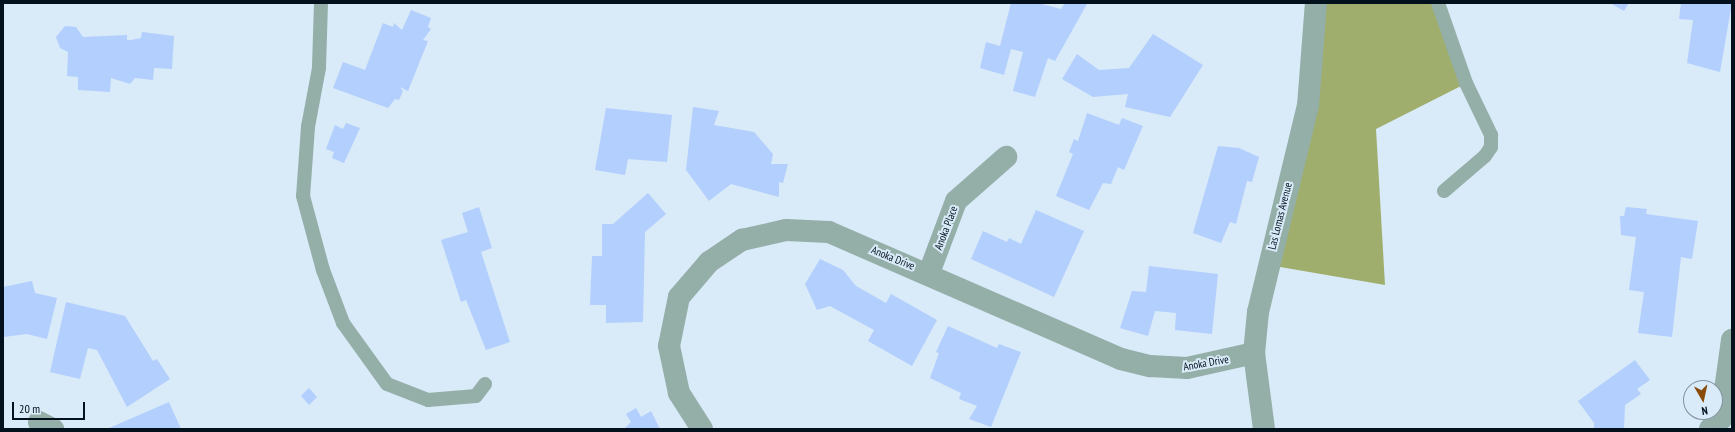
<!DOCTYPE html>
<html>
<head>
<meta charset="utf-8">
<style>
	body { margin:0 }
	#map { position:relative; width:1735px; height:432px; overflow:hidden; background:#d9eaf8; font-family:"PT Sans Narrow",sans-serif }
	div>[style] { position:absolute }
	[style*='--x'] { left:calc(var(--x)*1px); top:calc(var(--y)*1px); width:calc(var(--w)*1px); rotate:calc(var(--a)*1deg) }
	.forest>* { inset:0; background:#9fae6d }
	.building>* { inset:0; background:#b2cffd }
	.service>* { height:14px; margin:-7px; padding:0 7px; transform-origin:7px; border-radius:7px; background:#94aea8 }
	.minor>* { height:22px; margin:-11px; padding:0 11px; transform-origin:11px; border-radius:11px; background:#94aea8 }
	span { translate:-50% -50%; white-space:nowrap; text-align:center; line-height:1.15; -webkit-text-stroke:4px #d9eaf8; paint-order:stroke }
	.street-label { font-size:11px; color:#02111c }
	.frame { position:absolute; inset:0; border:4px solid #02111c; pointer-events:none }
	.north { position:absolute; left:1683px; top:380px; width:40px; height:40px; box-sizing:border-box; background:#d9eaf8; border:1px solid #8393a0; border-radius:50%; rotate:171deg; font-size:11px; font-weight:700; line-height:16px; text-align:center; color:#02111c }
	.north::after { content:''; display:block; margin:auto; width:14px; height:18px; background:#884b0a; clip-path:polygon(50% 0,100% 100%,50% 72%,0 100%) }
	.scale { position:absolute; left:12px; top:402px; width:73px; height:18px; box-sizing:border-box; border:2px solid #02111c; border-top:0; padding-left:5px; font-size:12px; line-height:14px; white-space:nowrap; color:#02111c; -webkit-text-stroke:3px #d9eaf8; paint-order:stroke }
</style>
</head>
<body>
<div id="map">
	<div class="forest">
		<div style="clip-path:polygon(1316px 3px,1445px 3px,1461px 86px,1376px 129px,1385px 285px,1268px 265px)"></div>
	</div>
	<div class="building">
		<div style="clip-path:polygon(1011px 3px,1038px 3px,1061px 9px,1065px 3px,1087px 4px,1055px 61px,1048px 58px,1035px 97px,1013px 91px,1023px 52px,1011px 49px,1004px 75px,980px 68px,986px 42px,1000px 46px)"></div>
		<div style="clip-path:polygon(1610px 3px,1629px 3px,1624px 11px)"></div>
		<div style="clip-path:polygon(1681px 3px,1732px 3px,1720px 72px,1687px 63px,1693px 20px,1679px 19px)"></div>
		<div style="clip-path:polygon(411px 10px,431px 18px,428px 27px,431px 29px,423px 40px,428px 41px,408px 91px,400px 87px,403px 91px,399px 100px,395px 99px,388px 108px,333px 88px,343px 62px,365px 70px,383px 23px,393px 27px,394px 23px,402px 30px)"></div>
		<div style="clip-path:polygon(65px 26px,76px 27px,83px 37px,127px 35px,127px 40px,131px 40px,141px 38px,142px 32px,174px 36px,172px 69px,154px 68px,153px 80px,135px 78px,130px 84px,111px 78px,110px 92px,78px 90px,78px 77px,67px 76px,68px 52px,60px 48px,56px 37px)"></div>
		<div style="clip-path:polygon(1153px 34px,1203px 65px,1170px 117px,1125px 107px,1128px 94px,1093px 97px,1062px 79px,1077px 54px,1099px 70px,1129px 68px)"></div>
		<div style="clip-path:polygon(693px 107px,719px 111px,714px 125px,754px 132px,773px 154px,771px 164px,788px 164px,783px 183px,779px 182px,779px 197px,731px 184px,709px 201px,686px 170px)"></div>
		<div style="clip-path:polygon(606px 108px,672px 115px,667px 162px,628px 159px,625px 175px,595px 170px)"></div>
		<div style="clip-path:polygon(1087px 113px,1119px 125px,1122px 118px,1143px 126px,1124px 170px,1118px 167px,1111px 184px,1103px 183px,1089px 210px,1056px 196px,1073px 154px,1069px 152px,1074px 139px,1078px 141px)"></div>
		<div style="clip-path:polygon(346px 123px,360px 128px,344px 163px,332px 158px,334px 152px,326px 149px,335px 125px,343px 129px)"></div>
		<div style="clip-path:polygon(1218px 146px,1239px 148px,1259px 157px,1252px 182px,1247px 181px,1236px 224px,1230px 222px,1221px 243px,1193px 233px)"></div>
		<div style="clip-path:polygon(648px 193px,666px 214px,645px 232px,643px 322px,606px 323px,606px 305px,590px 305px,592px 256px,602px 256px,602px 224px,613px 224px)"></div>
		<div style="clip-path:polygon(479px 207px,492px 248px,481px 252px,510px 342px,486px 350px,466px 300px,461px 302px,441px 240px,468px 232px,462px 213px)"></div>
		<div style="clip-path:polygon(1626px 207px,1647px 209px,1646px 214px,1698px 221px,1692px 259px,1681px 257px,1672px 337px,1638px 333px,1644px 292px,1629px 290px,1636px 237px,1621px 235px,1620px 216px,1624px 216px)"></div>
		<div style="clip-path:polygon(1036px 210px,1084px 231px,1054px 297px,971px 259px,983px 231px,1007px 242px,1009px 238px,1021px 244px)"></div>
		<div style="clip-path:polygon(820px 259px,843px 270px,856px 286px,886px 303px,891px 294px,937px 320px,912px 366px,868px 341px,874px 330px,830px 306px,817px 310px,805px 284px)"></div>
		<div style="clip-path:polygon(1149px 266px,1218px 274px,1212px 334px,1175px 330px,1176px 313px,1155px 311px,1148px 336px,1120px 328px,1132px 291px,1146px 292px)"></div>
		<div style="clip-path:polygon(32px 281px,35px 293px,57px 298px,47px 339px,27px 334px,3px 337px,3px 287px)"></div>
		<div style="clip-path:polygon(66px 302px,125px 316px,153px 361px,157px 359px,170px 379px,127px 407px,97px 350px,88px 348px,80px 379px,50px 372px)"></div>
		<div style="clip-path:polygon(948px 326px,997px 348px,999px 344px,1021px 352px,991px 427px,969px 419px,977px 406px,959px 399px,961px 393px,930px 378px,939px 353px,936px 352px)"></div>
		<div style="clip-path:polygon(1635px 360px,1650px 380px,1637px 389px,1641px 394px,1625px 405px,1624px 429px,1594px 429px,1594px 423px,1578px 401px)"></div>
		<div style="clip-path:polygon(309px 388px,317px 397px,309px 405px,301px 396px)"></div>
		<div style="clip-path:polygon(169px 402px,181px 429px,107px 429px)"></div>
		<div style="clip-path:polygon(636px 408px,641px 417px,651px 411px,660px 429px,624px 429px,631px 422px,626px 414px)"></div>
	</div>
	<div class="service">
		<div style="--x:321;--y:3;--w:65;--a:91.8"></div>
		<div style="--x:319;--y:68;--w:60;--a:100.6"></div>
		<div style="--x:308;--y:127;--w:69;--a:94.1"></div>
		<div style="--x:303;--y:196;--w:77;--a:74.9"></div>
		<div style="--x:323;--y:270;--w:57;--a:69.3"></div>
		<div style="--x:343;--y:323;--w:75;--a:54.2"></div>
		<div style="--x:387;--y:384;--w:44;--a:21.3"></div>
		<div style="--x:428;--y:400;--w:48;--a:-4.8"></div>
		<div style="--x:476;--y:396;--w:15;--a:-53"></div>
		<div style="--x:1438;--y:3;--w:85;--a:70.7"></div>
		<div style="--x:1466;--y:83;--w:58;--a:64.3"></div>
		<div style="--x:1491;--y:135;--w:12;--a:90"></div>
		<div style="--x:1491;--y:147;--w:11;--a:124"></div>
		<div style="--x:1485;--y:156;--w:54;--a:139.5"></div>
	</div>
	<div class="minor">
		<div style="--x:929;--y:273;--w:77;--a:-69.4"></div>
		<div style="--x:956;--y:201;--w:67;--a:-41.3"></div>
		<div style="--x:39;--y:422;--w:16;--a:27"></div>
		<div style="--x:702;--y:429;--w:43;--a:-122.6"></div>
		<div style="--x:679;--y:393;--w:48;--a:-102"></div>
		<div style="--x:669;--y:346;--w:50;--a:-78.5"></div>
		<div style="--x:679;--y:297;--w:46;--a:-49.4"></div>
		<div style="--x:709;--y:262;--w:40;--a:-34"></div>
		<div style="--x:742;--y:240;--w:45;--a:-12.8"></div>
		<div style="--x:786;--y:230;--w:43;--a:2.7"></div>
		<div style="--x:829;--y:232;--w:318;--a:23.5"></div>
		<div style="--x:1121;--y:359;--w:30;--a:14"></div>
		<div style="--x:1150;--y:366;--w:37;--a:3"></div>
		<div style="--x:1187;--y:368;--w:69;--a:-12.6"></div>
		<div style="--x:1264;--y:429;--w:77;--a:-97.5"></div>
		<div style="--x:1254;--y:353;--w:41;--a:-84.4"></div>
		<div style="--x:1258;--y:312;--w:212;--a:-76.4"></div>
		<div style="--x:1308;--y:106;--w:103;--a:-85.6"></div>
		<div style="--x:1710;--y:429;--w:15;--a:-42"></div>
		<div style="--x:1721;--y:419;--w:80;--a:-82.1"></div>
	</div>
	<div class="street-label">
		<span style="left:1280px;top:216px;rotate:-76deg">Las Lomas Avenue</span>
		<span style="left:946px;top:228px;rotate:-69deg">Anoka Place</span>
		<span style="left:893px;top:258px;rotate:22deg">Anoka Drive</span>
		<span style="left:1206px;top:363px;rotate:-10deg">Anoka Drive</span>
	</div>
	<div class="frame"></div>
	<div class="north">N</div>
	<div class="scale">20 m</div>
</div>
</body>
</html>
